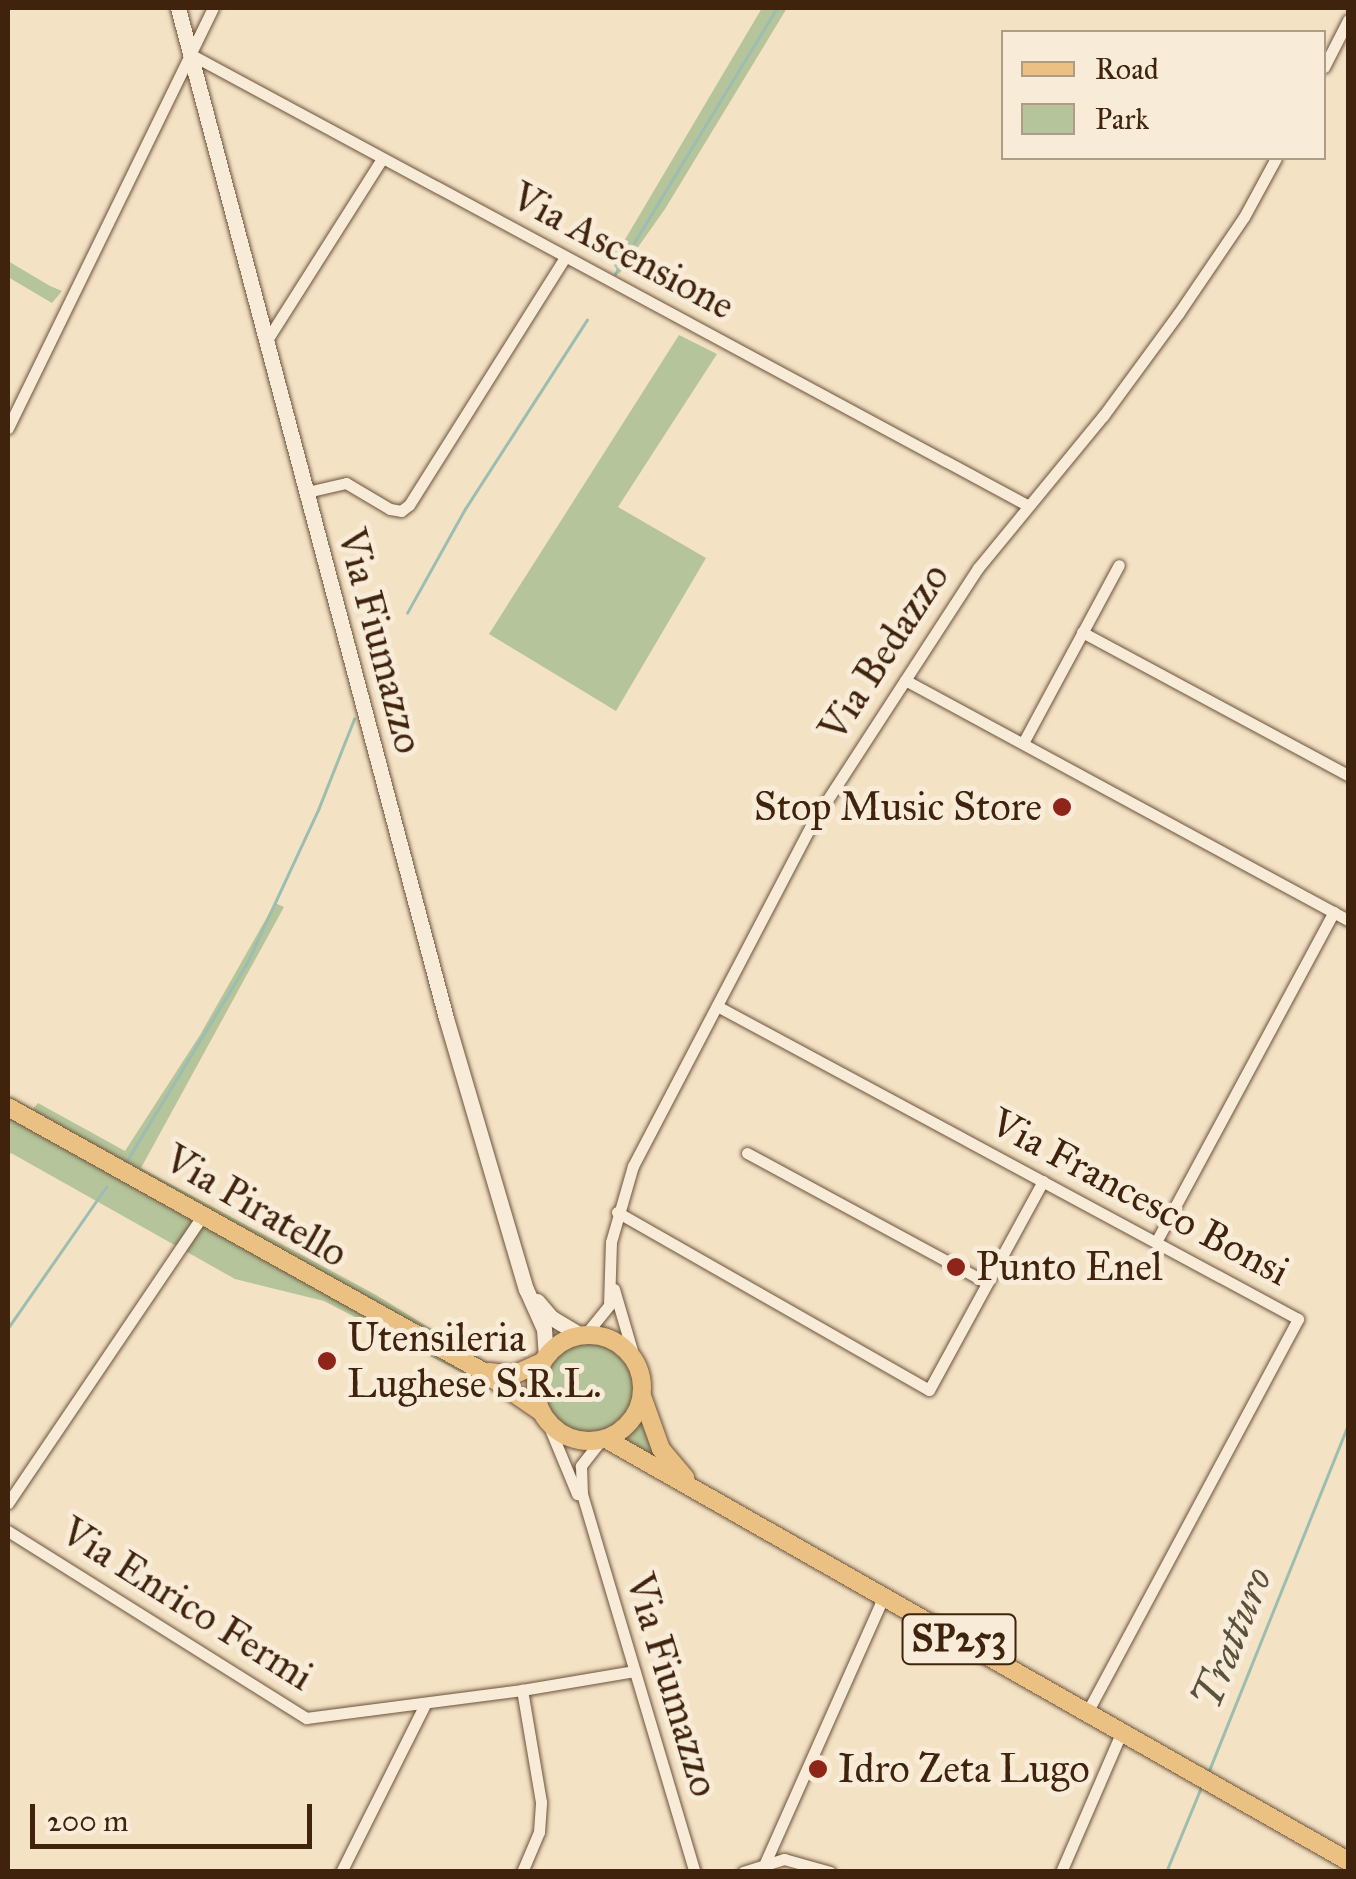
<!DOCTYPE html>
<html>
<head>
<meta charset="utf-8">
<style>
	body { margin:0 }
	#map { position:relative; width:1356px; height:1879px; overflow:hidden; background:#f4e2c5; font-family:"IM FELL Great Primer",serif }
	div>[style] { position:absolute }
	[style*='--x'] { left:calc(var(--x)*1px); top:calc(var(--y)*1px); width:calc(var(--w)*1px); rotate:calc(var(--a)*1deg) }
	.green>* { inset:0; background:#b5c49a }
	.round { border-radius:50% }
	.stream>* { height:2.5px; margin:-1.25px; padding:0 1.25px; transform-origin:1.25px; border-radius:1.25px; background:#9cbeb1 }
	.roads { filter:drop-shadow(0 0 2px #6c533b) drop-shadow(0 0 2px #6c533b) }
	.street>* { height:11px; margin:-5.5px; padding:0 5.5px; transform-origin:5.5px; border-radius:5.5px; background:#f8ecd9 }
	.secondary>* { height:15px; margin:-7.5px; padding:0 7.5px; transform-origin:7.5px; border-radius:7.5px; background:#f8ecd9 }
	.primary>* { height:18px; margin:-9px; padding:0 9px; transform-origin:9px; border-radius:9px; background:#eac182 }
	.primary>.ring { margin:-9px; padding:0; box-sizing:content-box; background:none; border:18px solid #eac182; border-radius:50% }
	.dots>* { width:28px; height:28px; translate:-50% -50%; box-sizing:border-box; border:5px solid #f8ecd9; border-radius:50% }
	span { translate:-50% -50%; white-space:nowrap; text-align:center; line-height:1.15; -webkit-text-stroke:10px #f8ecd9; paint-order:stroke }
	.shield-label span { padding:2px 8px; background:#f8ecd9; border:2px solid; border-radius:8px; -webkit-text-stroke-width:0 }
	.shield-label { font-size:38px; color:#3f230d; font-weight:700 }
	.street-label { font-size:40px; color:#3f230d }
	.poi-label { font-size:40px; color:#3f230d }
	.right { translate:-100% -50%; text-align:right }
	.left { translate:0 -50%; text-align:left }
	.water-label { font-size:42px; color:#5b523e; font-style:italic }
	.frame { position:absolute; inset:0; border:10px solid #3f230d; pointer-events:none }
	.legend { position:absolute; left:1001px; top:30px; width:325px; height:130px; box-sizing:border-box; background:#f8ecd9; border:2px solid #ae9c87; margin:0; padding:12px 18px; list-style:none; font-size:30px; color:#3f230d }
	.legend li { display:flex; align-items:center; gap:20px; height:50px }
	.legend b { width:50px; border:2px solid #ae9c87 }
	.scale { position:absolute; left:30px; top:1804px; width:282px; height:45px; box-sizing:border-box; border:5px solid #3f230d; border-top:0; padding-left:12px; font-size:30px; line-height:35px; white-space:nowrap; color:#3f230d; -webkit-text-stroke:8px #f8ecd9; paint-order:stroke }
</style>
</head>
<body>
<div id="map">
	<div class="green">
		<div style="clip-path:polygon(762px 8px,787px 8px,665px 209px,619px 274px,599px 239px,620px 248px)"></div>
		<div style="clip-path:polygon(8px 261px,50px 286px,62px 291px,52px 303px,8px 277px)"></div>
		<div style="clip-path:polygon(679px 335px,717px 354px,618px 507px,706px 558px,616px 711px,489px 634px)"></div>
		<div style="clip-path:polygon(275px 903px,284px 907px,141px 1168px,376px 1295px,489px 1364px,482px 1383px,324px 1301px,235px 1279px,11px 1153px,8px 1157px,8px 1096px,33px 1109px,38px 1103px,125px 1151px,200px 1035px)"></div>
		<div class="round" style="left:542px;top:1341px;width:94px;height:94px"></div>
		<div style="clip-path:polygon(645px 1415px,670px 1470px,622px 1440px)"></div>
	</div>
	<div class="stream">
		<div style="--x:615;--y:274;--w:311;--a:-58.7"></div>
		<div style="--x:407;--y:613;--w:119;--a:-60.9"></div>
		<div style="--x:465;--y:509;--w:225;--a:-57.2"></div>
		<div style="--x:126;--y:1162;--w:231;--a:-58.7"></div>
		<div style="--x:246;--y:965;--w:171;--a:-65.1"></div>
		<div style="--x:318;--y:810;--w:98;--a:-68.4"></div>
		<div style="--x:8;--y:1328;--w:172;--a:-55.2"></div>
		<div style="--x:1208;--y:1773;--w:376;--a:-68.1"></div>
		<div style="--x:1166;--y:1872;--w:94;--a:-67.5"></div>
	</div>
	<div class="roads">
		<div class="street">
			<div style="--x:190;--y:54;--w:951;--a:28.32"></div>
			<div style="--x:1324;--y:67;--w:53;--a:-62.9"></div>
			<div style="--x:267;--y:340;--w:214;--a:-57.6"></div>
			<div style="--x:8;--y:428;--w:467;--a:-64"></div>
			<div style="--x:307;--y:492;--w:40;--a:-13"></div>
			<div style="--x:346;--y:483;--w:51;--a:30.6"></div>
			<div style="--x:390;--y:509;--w:11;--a:10"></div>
			<div style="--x:401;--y:511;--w:10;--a:-37"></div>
			<div style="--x:409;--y:505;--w:293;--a:-57.8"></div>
			<div style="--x:1082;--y:632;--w:302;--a:28.3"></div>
			<div style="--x:905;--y:680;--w:504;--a:28.45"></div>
			<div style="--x:1023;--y:743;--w:202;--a:-61.7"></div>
			<div style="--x:717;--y:1006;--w:660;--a:28.31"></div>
			<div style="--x:1298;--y:1319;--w:446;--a:118.2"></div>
			<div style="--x:747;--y:1153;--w:273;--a:28.4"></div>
			<div style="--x:617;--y:1212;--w:359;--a:29.7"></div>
			<div style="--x:929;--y:1390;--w:238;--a:-61.4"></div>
			<div style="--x:1156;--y:1242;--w:375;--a:-61.7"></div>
			<div style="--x:614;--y:1289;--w:75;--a:73.7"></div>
			<div style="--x:585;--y:1335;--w:38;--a:-51"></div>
			<div style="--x:609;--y:1305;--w:63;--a:-88.2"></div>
			<div style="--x:611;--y:1242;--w:79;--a:-73.9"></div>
			<div style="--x:633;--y:1166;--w:388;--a:-62.4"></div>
			<div style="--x:813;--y:822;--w:303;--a:-57"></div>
			<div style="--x:978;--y:568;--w:197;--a:-50.6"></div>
			<div style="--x:1103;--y:416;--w:127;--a:-53.7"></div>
			<div style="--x:1178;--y:314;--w:117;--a:-55.8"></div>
			<div style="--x:1244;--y:217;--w:67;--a:-61.5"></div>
			<div style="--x:548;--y:1424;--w:76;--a:67.5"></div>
			<div style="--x:601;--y:1440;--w:33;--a:128"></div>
			<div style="--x:581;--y:1466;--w:28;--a:88"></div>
			<div style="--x:582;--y:1494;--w:395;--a:73.4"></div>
			<div style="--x:8;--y:1503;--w:346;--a:-55.9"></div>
			<div style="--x:8;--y:1531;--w:352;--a:32.1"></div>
			<div style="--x:306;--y:1718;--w:218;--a:-7.4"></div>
			<div style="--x:522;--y:1690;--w:114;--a:-9.6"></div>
			<div style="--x:765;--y:1863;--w:290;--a:-66"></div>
			<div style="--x:341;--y:1872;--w:188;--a:-63.4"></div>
			<div style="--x:522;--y:1872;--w:43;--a:-67"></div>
			<div style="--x:539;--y:1832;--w:30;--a:-86"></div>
			<div style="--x:541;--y:1802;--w:114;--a:-99.6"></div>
			<div style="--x:743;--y:1872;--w:43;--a:-17.6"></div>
			<div style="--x:784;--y:1859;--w:48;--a:15.8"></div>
			<div style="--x:1061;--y:1872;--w:154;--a:-66.6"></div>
		</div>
		<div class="secondary">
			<div style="--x:178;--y:8;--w:1045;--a:75.14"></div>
			<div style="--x:446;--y:1018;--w:283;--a:73.6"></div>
			<div style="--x:526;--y:1289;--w:44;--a:65.8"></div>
			<div style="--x:544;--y:1329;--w:27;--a:86"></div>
			<div style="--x:537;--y:1301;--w:23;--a:49"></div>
			<div style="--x:552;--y:1318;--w:33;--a:31"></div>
		</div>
		<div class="primary">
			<div style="--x:8;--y:1107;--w:543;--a:29.12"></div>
			<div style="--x:482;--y:1371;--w:70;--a:34.6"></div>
			<div class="ring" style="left:536px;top:1335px;width:88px;height:88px"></div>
			<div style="--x:489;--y:1372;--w:24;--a:7"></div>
			<div style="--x:513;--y:1375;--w:32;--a:-24"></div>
			<div style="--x:642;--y:1396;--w:56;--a:70.3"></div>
			<div style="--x:661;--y:1449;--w:38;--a:50"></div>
			<div style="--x:606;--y:1439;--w:854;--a:29.63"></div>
		</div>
	</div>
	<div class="dots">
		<div style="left:1062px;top:807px;background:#8f2418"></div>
		<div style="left:956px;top:1267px;background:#8f2418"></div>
		<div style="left:327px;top:1361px;background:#8f2418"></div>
		<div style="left:818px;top:1769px;background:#8f2418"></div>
	</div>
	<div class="shield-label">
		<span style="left:959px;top:1639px">SP253</span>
	</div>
	<div class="street-label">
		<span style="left:623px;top:251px;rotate:28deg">Via Ascensione</span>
		<span style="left:380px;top:641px;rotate:75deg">Via Fiumazzo</span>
		<span style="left:884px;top:652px;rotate:-57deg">Via Bedazzo</span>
		<span style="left:1140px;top:1197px;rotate:28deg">Via Francesco Bonsi</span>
		<span style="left:256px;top:1206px;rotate:30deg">Via Piratello</span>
		<span style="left:187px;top:1604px;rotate:32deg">Via Enrico Fermi</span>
		<span style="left:672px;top:1685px;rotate:73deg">Via Fiumazzo</span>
	</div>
	<div class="poi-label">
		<span class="right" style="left:1042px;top:807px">Stop Music Store</span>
		<span class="left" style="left:976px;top:1267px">Punto Enel</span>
		<span class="left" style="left:347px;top:1361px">Utensileria<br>Lughese S.R.L.</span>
		<span class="left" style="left:838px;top:1769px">Idro Zeta Lugo</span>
	</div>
	<div class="water-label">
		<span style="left:1232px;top:1638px;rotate:-68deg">Tratturo</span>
	</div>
	<div class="frame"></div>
	<ul class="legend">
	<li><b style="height:12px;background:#eac182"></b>Road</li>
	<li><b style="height:28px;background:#b5c49a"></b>Park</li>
	</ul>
	<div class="scale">200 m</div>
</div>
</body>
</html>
